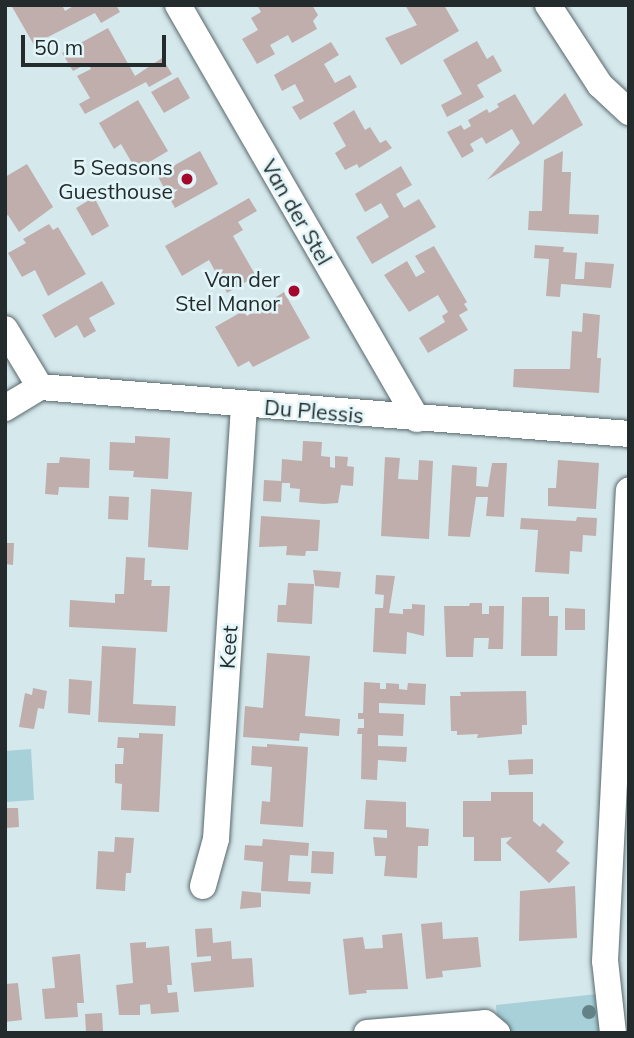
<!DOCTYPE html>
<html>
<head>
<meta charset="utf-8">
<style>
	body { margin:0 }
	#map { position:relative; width:634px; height:1038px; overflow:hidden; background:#d5e8ec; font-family:Mulish,sans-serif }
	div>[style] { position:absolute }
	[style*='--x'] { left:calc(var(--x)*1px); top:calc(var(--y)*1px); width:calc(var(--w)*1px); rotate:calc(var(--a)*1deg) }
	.green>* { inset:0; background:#a7d0d8 }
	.building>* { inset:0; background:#c0aead }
	.roads { filter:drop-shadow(0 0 2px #58686c) drop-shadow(0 0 2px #58686c) }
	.minor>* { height:26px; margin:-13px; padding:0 13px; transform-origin:13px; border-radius:13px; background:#fff }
	.trees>* { width:14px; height:14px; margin:-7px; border-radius:50%; background:#628288 }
	.dots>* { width:19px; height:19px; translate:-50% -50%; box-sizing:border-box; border:4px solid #e2f5f9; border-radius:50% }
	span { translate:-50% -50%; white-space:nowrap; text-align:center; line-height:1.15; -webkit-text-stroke:5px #e2f5f9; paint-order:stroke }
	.poi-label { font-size:21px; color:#242b2c }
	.right { translate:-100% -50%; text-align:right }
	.street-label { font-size:21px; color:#242b2c }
	.frame { position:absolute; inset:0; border:7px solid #242b2c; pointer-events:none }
	.scale { position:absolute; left:21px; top:35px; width:145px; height:32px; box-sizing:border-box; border:4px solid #242b2c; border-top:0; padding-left:9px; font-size:21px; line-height:24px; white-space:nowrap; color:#242b2c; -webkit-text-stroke:5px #e2f5f9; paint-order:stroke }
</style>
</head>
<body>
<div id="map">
	<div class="green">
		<div style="clip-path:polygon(31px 749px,34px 800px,5px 802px,5px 751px)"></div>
		<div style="clip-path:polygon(597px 994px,605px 1033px,511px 1033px,497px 1017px,496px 1005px)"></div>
	</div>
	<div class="building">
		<div style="clip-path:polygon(11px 5px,62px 5px,65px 11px,75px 5px,116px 5px,120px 12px,101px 23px,95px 13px,46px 38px,50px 45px,38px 52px)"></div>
		<div style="clip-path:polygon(257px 5px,312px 5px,318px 15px,313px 21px,317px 29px,292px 43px,288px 35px,270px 45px,275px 54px,257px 64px,242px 39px,258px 30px,251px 18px,261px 12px)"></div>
		<div style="clip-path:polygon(405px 5px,444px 5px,459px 31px,401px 65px,385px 38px,417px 25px)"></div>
		<div style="clip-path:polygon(108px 28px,135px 76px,162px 58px,172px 74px,149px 87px,146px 82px,85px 114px,79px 104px,90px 98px,77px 76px,91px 69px,88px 63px,73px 71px,62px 53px)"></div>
		<div style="clip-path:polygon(477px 41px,487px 59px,493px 55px,502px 71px,477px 85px,484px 97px,447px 117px,441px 105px,462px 94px,443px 60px)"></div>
		<div style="clip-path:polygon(331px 42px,339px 55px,324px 64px,335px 83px,350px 75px,357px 87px,300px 120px,292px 107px,304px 101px,295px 84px,282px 91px,274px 75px)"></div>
		<div style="clip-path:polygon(178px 77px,190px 98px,164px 113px,151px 92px)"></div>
		<div style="clip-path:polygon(565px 93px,583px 125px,487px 180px,520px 143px,512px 129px,486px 144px,482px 137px,470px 144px,474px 151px,462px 158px,447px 132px,461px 125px,464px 130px,471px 126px,468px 120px,487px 109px,489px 113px,499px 107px,497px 104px,515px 94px,533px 125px)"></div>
		<div style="clip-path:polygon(138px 100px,168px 151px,136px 170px,121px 144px,114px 149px,99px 123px)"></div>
		<div style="clip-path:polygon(354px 110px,365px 130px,370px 127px,380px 143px,386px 140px,392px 148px,359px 168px,357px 164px,345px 170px,335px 153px,346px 146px,333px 123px)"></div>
		<div style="clip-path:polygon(200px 151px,218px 184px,175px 208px,157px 175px)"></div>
		<div style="clip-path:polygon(563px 151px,562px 172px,571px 172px,569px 214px,599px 215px,598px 234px,528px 230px,529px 211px,542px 211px,544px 160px)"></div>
		<div style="clip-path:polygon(27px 164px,53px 207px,19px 232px,8px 215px,5px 217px,5px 177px)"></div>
		<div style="clip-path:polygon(401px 166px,412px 185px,396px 194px,404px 208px,419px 199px,436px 227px,372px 264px,356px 237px,389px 217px,381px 203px,365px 212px,355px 194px)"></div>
		<div style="clip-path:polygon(94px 197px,109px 226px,92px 236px,76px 208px)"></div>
		<div style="clip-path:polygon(249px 198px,257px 211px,238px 222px,243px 230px,233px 236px,256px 276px,227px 293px,209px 260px,182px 276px,165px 246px)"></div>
		<div style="clip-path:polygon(49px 224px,53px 230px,58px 227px,86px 274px,48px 296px,35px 270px,22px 277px,8px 253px,26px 243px,23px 239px)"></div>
		<div style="clip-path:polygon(535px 245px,564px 247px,563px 252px,577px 253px,575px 279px,584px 279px,585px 262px,614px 264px,611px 288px,561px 284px,560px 297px,546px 296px,549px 259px,534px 258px)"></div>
		<div style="clip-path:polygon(434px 246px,467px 302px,464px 304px,468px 310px,459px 315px,468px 330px,428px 353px,419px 338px,445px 322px,442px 316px,448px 312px,438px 295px,409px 312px,384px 275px,407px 261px,416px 277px,425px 272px,415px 256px)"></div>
		<div style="clip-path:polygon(102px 281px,115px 304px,89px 318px,96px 331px,84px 338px,77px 325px,55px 338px,42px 315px)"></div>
		<div style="clip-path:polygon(284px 292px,310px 338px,253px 367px,249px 361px,238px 367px,215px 327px,243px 311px,247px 316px)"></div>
		<div style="clip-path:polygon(583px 313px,600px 315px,597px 358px,601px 358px,599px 393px,513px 387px,514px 369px,570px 369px,572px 331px,582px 332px)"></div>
		<div style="clip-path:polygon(135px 436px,170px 438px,168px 479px,133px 477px,134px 471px,109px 470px,110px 442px,135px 443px)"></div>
		<div style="clip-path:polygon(303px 441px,322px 442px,321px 456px,330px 457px,330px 467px,335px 468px,335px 456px,348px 457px,347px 466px,354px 467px,353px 486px,341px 485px,338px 503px,324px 504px,299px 502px,300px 489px,290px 488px,290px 483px,282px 483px,281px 502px,263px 501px,264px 480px,281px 481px,282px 459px,302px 461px)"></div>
		<div style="clip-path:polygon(60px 457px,90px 459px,89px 488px,59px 487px,58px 495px,45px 494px,47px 463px,59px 463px)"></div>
		<div style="clip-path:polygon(385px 457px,400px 458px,398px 479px,418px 480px,419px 460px,433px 461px,429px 539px,381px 536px)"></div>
		<div style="clip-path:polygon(558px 460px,599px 463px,596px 509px,548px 506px,548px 488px,556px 488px)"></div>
		<div style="clip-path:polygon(492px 463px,507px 463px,504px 517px,486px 516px,488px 497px,476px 497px,470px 537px,448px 536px,452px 465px,477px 467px,476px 486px,488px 487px)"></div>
		<div style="clip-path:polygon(151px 489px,192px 492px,188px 550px,148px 547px)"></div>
		<div style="clip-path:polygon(109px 496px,129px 497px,128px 520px,108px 519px)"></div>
		<div style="clip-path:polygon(261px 516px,320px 520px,318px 551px,306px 551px,305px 556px,286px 555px,287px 546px,259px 547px)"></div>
		<div style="clip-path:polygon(577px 517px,597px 518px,596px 536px,583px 535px,582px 552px,570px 551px,569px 574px,535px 572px,538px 530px,520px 529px,521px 518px,576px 521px)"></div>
		<div style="clip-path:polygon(5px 543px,14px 543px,13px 565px,5px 564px)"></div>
		<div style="clip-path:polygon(126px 557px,145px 558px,144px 580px,152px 580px,151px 586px,170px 586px,167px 632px,69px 627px,70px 600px,115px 603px,115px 594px,124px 594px)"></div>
		<div style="clip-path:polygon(313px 570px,341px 572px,339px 588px,315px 586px)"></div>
		<div style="clip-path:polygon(376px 575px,395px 576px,389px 613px,403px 614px,403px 609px,412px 609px,412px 604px,425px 605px,424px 636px,407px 632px,406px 654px,373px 652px,375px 608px,383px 608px,384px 595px,375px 594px)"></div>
		<div style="clip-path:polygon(288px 583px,314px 584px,312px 624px,277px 622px,278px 605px,286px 605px)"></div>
		<div style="clip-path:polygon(522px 597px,549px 597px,549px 616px,558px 616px,557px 656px,521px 656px)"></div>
		<div style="clip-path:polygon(470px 603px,482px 603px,482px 614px,489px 614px,489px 606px,504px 606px,503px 649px,488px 649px,489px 638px,474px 638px,473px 657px,446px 657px,444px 606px,469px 606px)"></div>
		<div style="clip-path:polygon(565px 608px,585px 609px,585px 630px,565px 630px)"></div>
		<div style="clip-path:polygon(102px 646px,136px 648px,133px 704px,176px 706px,175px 726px,98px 722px)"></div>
		<div style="clip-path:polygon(267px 653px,310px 656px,305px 716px,340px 719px,339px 736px,300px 733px,299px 741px,243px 737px,245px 706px,263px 708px)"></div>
		<div style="clip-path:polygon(69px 679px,92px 681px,90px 715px,68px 713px)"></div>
		<div style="clip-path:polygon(364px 682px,380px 683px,380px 689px,386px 689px,386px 683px,399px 684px,399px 689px,407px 690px,408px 683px,426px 684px,425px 705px,379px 703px,379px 713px,404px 714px,403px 736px,378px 735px,378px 746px,407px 747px,406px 762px,378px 760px,377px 780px,361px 779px,362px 734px,357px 734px,358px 728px,364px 728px,364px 719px,358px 719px,358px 713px,363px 713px)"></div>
		<div style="clip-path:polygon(33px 688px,47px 691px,44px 709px,38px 708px,34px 729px,19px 727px,25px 693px,32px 695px)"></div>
		<div style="clip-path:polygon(526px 691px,527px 725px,522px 725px,522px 734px,477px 738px,478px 734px,457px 735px,457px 731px,451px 731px,450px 696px,461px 696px,460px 692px)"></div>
		<div style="clip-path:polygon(139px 733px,163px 734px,159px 812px,121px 810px,122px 784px,115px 783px,115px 764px,123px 764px,124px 748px,117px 748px,118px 737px,139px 738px)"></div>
		<div style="clip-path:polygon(267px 744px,308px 747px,303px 827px,260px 824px,262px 801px,270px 802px,272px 767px,251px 765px,252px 746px,267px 747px)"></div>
		<div style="clip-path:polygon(533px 759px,533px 774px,509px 775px,508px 760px)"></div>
		<div style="clip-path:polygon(491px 792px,533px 792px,533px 821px,540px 827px,543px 823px,564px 842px,556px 851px,570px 863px,549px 883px,506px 843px,512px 837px,501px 838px,501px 861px,474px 861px,474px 837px,463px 837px,463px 801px,491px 801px)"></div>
		<div style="clip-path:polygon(366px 800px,406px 802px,406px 827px,429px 829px,428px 846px,418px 846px,417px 878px,384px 876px,386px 856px,375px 856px,373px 837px,387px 838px,387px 830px,364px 829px)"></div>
		<div style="clip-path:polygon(5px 808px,18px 808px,19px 827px,5px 828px)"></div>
		<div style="clip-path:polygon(115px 837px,134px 838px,131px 873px,126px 873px,125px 891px,96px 889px,98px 851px,114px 852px)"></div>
		<div style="clip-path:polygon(263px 839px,309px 843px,308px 856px,290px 855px,288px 881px,311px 882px,310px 894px,261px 891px,263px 862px,244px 860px,245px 845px,262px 846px)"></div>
		<div style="clip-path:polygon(312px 851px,334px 852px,333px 874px,311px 873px)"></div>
		<div style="clip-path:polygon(575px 886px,577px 938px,519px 941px,520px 891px)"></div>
		<div style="clip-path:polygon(242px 891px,261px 893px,261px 907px,240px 909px)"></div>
		<div style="clip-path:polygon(442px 922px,443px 939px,478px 937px,481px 967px,442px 971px,443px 977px,426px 979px,421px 924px)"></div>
		<div style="clip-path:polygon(212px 928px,213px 943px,231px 941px,232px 959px,252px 958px,254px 987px,194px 992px,191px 963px,211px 961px,211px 956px,197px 957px,195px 929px)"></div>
		<div style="clip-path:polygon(402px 933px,408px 989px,366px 990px,367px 993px,349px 995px,343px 939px,363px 937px,365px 949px,383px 948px,382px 935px)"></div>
		<div style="clip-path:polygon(146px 942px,146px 948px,169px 946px,172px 985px,167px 985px,168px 993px,177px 992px,179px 1012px,151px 1014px,150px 1004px,140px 1005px,140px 1015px,119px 1015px,116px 985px,133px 983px,130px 943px)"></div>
		<div style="clip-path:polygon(80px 954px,84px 1003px,77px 1003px,78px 1017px,45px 1019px,42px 989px,55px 988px,52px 957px)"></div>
		<div style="clip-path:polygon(18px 983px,22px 1020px,5px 1022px,5px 984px)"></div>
		<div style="clip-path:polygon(102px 1013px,103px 1031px,86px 1032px,85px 1014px)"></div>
	</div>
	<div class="roads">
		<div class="minor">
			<div style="--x:178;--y:5;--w:478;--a:60"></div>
			<div style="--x:548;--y:5;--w:95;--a:57"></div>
			<div style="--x:600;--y:85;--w:40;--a:43"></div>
			<div style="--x:5;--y:329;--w:68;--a:58.9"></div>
			<div style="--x:5;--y:408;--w:41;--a:-31"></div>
			<div style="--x:40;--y:387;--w:591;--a:4.56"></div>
			<div style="--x:203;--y:886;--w:49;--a:-74.5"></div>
			<div style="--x:216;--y:839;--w:435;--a:-86.3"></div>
			<div style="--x:367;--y:1033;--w:118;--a:-4.8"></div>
			<div style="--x:485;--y:1023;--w:16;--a:40"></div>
			<div style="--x:613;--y:1033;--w:72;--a:-96.3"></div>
			<div style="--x:605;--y:961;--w:471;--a:-87.1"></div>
		</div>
	</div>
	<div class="trees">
		<div style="left:589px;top:1012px"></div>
	</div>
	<div class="dots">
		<div style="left:187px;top:179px;background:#a4082b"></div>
		<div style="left:294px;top:291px;background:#a4082b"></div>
	</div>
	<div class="poi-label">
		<span class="right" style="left:173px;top:179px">5 Seasons<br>Guesthouse</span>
		<span class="right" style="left:280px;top:291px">Van der<br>Stel Manor</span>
	</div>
	<div class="street-label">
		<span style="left:297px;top:212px;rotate:60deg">Van der Stel</span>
		<span style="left:314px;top:411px;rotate:5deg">Du Plessis</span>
		<span style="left:228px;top:647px;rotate:-86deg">Keet</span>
	</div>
	<div class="frame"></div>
	<div class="scale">50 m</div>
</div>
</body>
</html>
